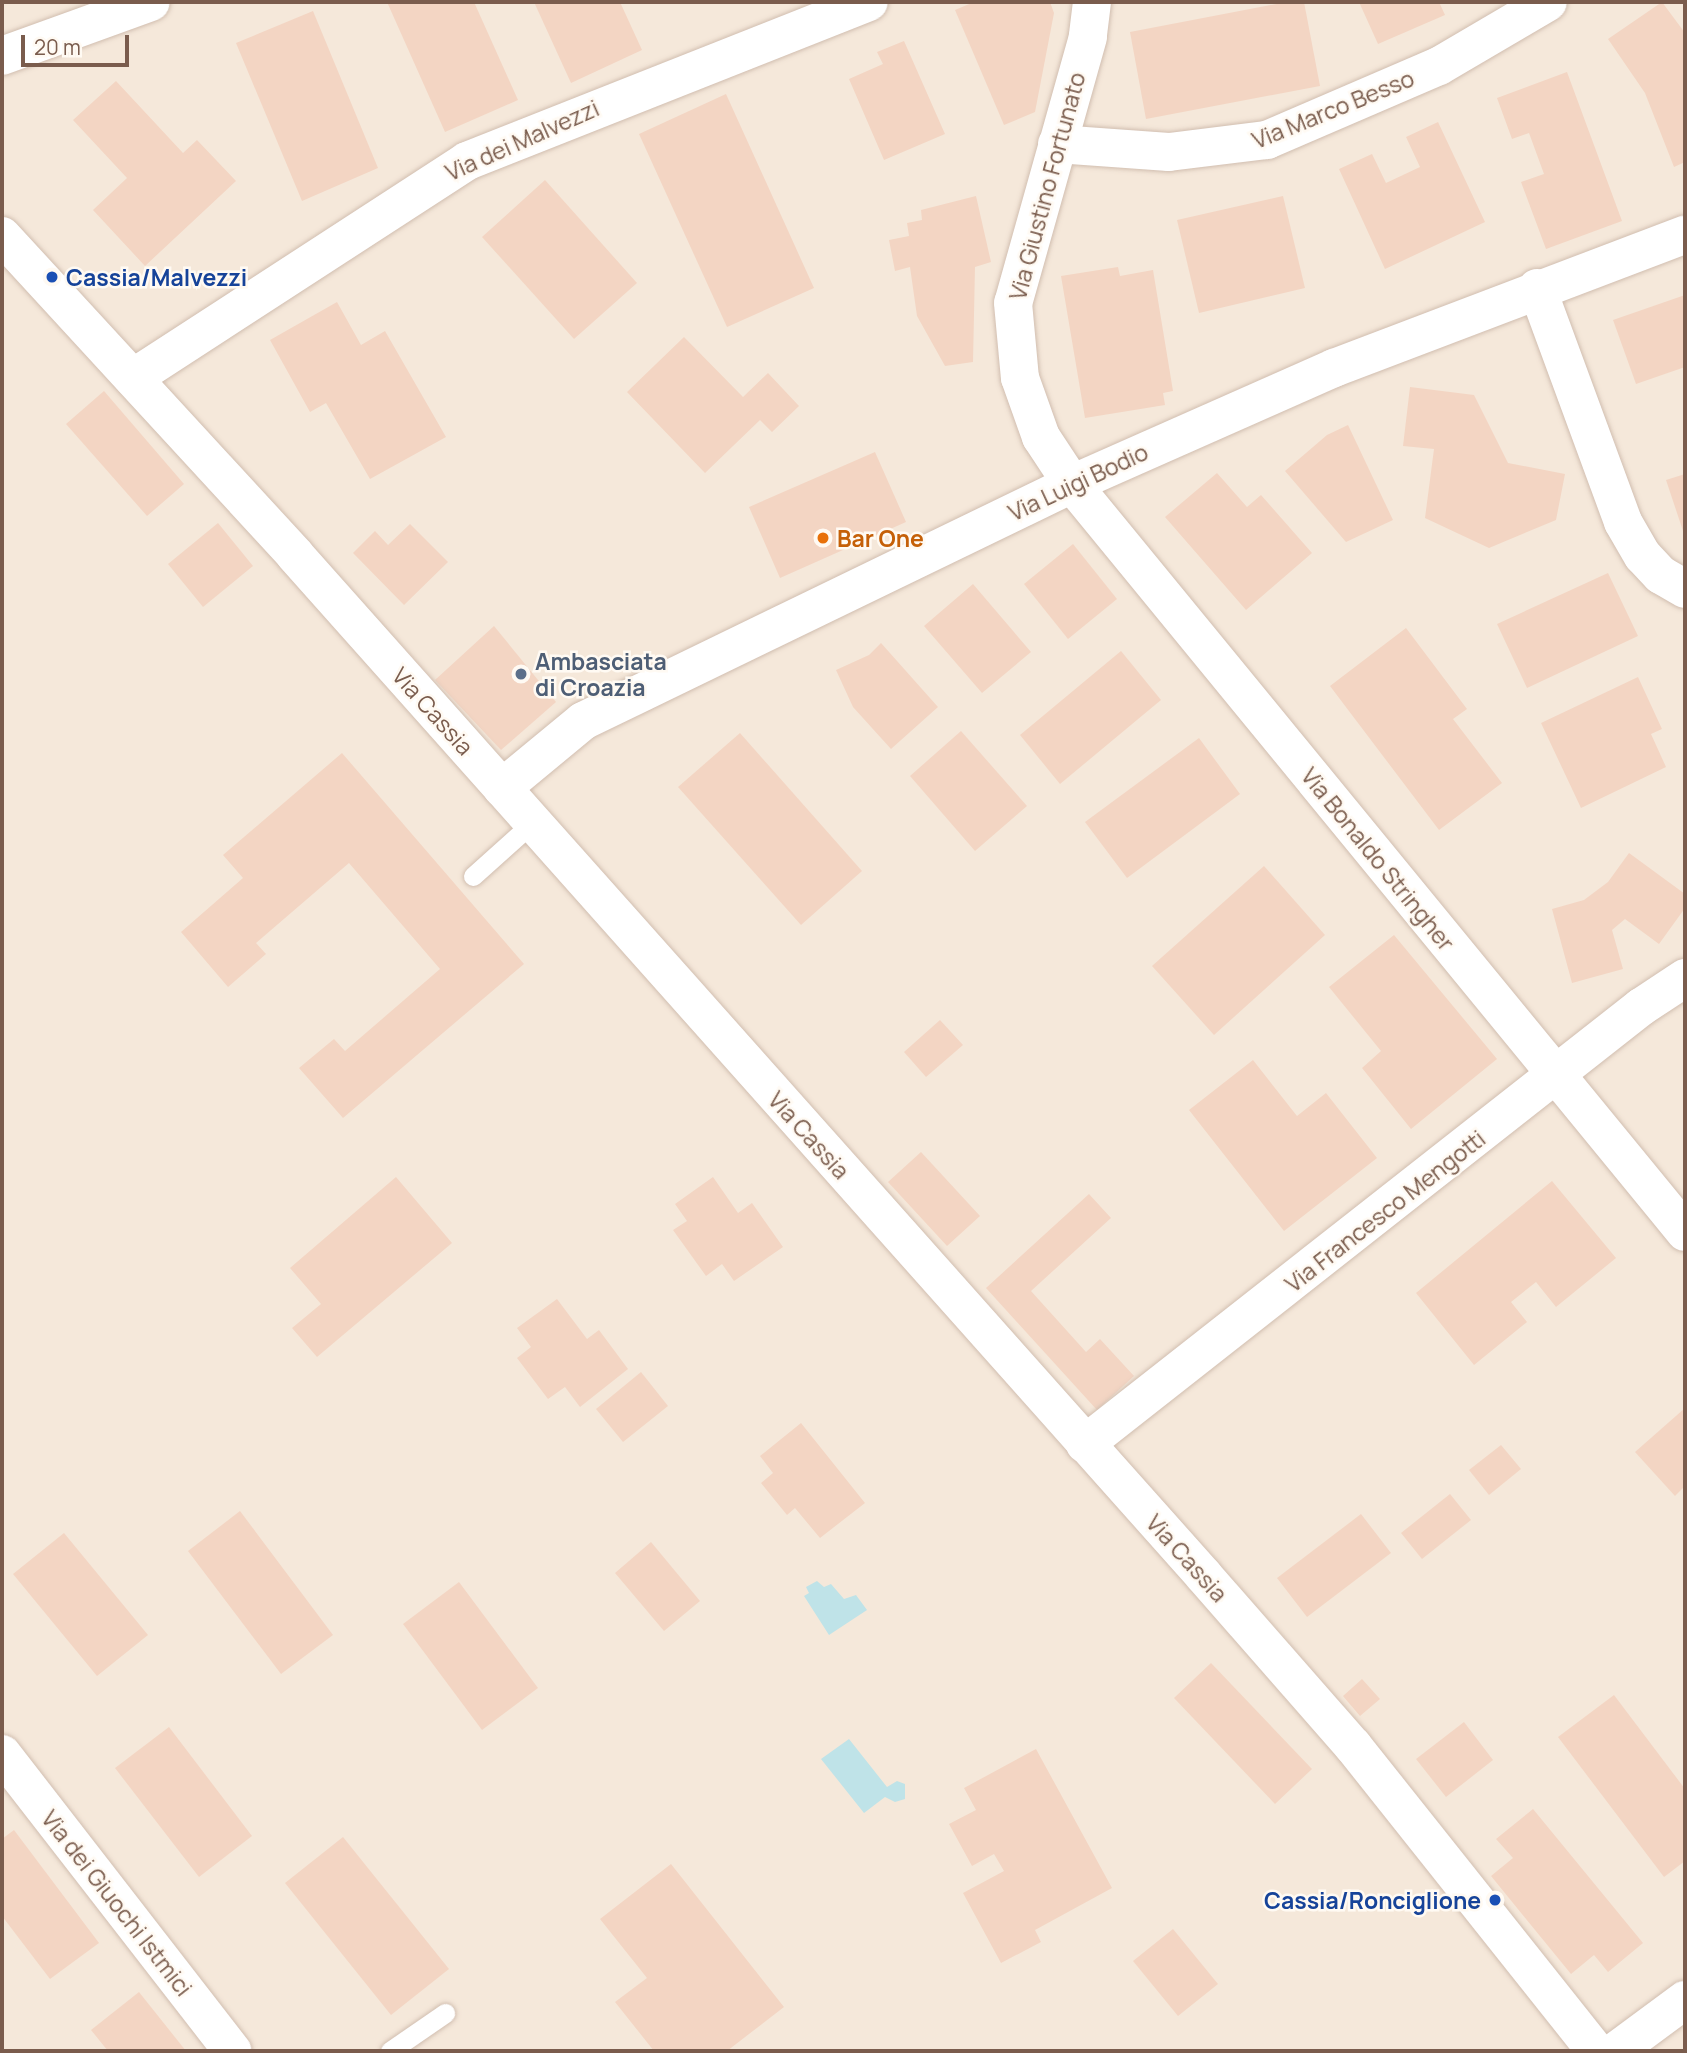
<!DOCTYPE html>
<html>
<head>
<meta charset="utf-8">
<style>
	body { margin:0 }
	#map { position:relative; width:1687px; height:2053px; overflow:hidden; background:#fdf6ec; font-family:Manrope,sans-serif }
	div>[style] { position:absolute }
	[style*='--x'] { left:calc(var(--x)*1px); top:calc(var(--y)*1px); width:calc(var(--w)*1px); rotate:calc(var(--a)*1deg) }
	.residential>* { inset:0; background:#f5e8da }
	.water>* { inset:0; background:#bfe3e8 }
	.building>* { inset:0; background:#f3d5c3 }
	.roads { filter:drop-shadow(0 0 2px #d1beb0) drop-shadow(0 0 2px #d1beb0) }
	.service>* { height:19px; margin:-9.5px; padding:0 9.5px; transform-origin:9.5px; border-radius:9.5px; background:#fff }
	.minor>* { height:38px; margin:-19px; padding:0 19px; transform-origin:19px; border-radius:19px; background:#fff }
	.tertiary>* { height:38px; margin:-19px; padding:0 19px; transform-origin:19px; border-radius:19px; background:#fff }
	.dots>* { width:19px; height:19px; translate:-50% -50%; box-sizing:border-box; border:4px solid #fffaf3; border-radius:50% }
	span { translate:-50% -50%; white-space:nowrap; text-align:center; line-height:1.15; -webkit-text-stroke:5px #fffaf3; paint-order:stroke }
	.street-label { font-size:23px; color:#7a5c4d }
	.transit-label { font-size:23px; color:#164399; font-weight:700 }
	.left { translate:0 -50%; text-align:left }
	.right { translate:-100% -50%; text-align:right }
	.food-label { font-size:23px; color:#c56008; font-weight:700 }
	.service-label { font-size:23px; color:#4e5e75; font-weight:700 }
	.frame { position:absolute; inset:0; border:4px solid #7a5c4d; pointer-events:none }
	.scale { position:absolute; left:21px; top:35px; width:108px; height:32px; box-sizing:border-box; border:4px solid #7a5c4d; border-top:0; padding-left:9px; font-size:21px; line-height:24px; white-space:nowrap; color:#7a5c4d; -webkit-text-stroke:5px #fffaf3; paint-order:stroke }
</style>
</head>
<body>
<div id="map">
	<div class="residential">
		<div style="clip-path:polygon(2px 2px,1685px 2px,1685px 2051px,2px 2051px)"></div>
	</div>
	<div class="water">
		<div style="clip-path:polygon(817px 1581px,824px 1587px,831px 1584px,844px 1599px,856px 1595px,867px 1610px,829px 1635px,804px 1596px,809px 1593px,806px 1587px)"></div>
		<div style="clip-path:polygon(849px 1739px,887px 1787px,897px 1781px,905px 1784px,905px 1799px,895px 1802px,885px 1797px,864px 1813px,821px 1759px)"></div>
	</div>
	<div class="building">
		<div style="clip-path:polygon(387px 2px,474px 2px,518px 100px,445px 132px)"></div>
		<div style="clip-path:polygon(534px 2px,620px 2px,642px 50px,571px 83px)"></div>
		<div style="clip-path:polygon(974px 2px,1050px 2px,1054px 13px,1035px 112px,1004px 125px,955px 10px)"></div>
		<div style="clip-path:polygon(1287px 2px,1304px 2px,1320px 86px,1146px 119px,1130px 32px)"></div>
		<div style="clip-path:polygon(1359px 2px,1439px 2px,1445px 15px,1378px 44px)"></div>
		<div style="clip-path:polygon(1662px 2px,1685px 33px,1685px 162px,1674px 167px,1645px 93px,1608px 39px)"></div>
		<div style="clip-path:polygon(313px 11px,378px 168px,302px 201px,236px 43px)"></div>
		<div style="clip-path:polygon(904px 41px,945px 134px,884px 160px,849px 79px,883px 64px,877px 52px)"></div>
		<div style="clip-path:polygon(1567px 72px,1622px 221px,1546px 249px,1521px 182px,1544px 174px,1529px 133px,1512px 139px,1497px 98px)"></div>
		<div style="clip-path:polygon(116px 81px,183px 153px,197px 140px,236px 181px,145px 266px,93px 210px,127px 178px,73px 120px)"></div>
		<div style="clip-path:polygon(726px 94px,814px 288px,727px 327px,639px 134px)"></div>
		<div style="clip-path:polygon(1438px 122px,1485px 222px,1385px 269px,1339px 169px,1372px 154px,1386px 183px,1420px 167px,1406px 137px)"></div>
		<div style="clip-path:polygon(545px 180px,637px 283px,574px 339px,482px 237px)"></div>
		<div style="clip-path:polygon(976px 196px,991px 262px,975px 267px,973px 362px,945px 366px,917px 316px,910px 267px,895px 271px,889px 240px,909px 236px,907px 223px,922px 220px,921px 210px)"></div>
		<div style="clip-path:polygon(1283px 196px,1305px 288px,1199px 313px,1177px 220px)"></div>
		<div style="clip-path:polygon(1118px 267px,1120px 276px,1153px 270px,1173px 391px,1163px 393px,1165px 405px,1085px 418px,1061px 276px)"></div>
		<div style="clip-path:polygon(1685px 295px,1685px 367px,1636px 384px,1613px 320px)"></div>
		<div style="clip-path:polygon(337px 302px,361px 345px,385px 331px,446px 437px,370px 479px,326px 403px,310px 412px,270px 340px)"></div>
		<div style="clip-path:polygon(684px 337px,743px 397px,768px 373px,799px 406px,772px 432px,760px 420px,705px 473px,627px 392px)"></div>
		<div style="clip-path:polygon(1410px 387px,1474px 395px,1508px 463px,1565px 474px,1556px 520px,1489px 548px,1425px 518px,1434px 449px,1403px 446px)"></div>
		<div style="clip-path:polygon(104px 391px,184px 484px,147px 516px,66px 424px)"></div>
		<div style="clip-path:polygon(1348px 425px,1393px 520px,1346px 542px,1285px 471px,1327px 435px)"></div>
		<div style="clip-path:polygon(875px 452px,906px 522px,780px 578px,749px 507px)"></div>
		<div style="clip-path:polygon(1217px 473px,1247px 507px,1261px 495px,1312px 553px,1246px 610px,1165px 517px)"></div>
		<div style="clip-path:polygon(1685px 474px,1685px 537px,1666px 480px)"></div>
		<div style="clip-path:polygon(218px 523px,253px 566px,203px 607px,168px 564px)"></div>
		<div style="clip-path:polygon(410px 524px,448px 562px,404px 605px,353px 553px,375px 531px,388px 545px)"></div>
		<div style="clip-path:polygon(1073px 544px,1117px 599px,1068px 639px,1024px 584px)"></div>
		<div style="clip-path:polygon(1608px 573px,1638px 636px,1527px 688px,1497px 624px)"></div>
		<div style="clip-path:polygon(973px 584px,1031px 652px,982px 693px,924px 626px)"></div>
		<div style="clip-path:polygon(494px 626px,556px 702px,501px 750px,435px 680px)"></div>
		<div style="clip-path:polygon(1406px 628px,1467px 709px,1453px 719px,1502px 783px,1439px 830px,1330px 686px)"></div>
		<div style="clip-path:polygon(881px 643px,938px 707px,891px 749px,853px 707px,836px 670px,869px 655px)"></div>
		<div style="clip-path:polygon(1121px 651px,1161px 700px,1060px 784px,1020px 735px)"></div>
		<div style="clip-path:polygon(1638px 677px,1662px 729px,1651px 734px,1666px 767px,1581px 808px,1541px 723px)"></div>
		<div style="clip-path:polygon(961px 731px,1027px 806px,975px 851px,910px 776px)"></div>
		<div style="clip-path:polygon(740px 733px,862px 871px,801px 925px,678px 787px)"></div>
		<div style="clip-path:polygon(1199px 738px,1240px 794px,1127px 878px,1085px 822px)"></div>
		<div style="clip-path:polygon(342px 753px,524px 964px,343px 1118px,299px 1068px,334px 1039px,345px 1051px,440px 969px,349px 863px,256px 943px,266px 954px,228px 987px,181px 932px,243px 878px,223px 855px)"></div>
		<div style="clip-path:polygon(1629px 853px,1685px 894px,1685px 908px,1659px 944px,1625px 919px,1612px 930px,1623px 969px,1572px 983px,1552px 909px,1584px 900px,1608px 882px)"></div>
		<div style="clip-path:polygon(1264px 866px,1325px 935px,1214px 1035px,1152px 966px)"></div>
		<div style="clip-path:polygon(1394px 935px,1497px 1059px,1411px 1129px,1362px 1068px,1381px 1051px,1329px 987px)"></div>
		<div style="clip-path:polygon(940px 1020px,963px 1045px,926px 1077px,904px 1052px)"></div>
		<div style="clip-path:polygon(1253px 1060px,1297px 1116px,1326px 1093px,1377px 1158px,1284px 1231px,1189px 1110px)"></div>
		<div style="clip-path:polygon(921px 1152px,980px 1216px,947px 1246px,888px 1182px)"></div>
		<div style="clip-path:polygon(396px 1177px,452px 1243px,317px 1357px,292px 1328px,321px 1304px,290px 1268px)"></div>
		<div style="clip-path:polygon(713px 1177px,738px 1213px,752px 1203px,783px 1247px,734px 1281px,722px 1264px,706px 1276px,673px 1230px,687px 1221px,675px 1204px)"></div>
		<div style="clip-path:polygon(1552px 1181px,1616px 1258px,1556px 1307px,1536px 1282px,1511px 1302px,1527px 1322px,1474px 1365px,1416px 1293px)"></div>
		<div style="clip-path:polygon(1089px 1194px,1111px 1218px,1031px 1291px,1086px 1352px,1100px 1339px,1134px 1376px,1097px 1410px,986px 1288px)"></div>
		<div style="clip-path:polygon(557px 1299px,587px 1339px,599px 1330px,628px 1369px,580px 1407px,565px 1387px,548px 1399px,517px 1358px,531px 1347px,517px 1328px)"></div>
		<div style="clip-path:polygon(641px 1372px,668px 1406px,623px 1442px,596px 1409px)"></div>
		<div style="clip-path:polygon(1685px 1408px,1685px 1486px,1675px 1496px,1635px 1452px)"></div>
		<div style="clip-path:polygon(801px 1423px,865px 1503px,820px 1538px,795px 1508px,787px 1515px,761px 1483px,773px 1473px,760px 1456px)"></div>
		<div style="clip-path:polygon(1501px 1445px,1521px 1469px,1489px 1495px,1469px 1470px)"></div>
		<div style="clip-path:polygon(1450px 1494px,1471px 1520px,1422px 1559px,1401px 1533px)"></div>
		<div style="clip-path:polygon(240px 1511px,333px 1635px,281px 1674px,188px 1551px)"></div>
		<div style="clip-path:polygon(1361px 1514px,1391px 1553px,1307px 1617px,1277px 1578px)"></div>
		<div style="clip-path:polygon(64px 1533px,148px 1635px,97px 1676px,13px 1574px)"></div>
		<div style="clip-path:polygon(651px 1542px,700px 1601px,664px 1631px,615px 1573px)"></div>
		<div style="clip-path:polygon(459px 1582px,538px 1688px,482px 1730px,403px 1624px)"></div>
		<div style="clip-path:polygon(1211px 1663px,1312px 1769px,1275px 1804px,1174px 1698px)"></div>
		<div style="clip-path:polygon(1362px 1679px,1380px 1699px,1360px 1716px,1343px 1696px)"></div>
		<div style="clip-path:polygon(1614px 1695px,1685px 1789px,1685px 1861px,1664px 1877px,1558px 1737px)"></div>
		<div style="clip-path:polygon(1464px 1722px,1493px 1760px,1446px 1797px,1416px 1759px)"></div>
		<div style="clip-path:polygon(169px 1727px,252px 1836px,199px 1877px,115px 1768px)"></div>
		<div style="clip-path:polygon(1036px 1749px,1112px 1888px,1035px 1930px,1041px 1942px,1001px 1963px,963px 1893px,1004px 1871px,994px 1854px,972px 1866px,949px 1824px,976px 1810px,964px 1788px)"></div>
		<div style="clip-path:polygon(1533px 1809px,1643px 1943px,1608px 1972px,1594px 1955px,1571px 1974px,1491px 1876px,1513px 1858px,1496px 1839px)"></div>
		<div style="clip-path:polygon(14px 1830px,99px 1943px,50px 1979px,2px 1916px,2px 1839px)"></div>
		<div style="clip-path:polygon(343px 1837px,449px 1969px,391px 2015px,285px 1883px)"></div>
		<div style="clip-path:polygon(671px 1864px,784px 2007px,727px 2051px,654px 2051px,615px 2002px,647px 1978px,600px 1919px)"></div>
		<div style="clip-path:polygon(1173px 1929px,1218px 1984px,1178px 2016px,1133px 1961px)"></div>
		<div style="clip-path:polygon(139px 1992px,186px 2051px,108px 2051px,91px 2030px)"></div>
	</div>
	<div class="roads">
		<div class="service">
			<div style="--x:473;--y:876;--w:79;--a:-41.9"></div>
			<div style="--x:390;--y:2051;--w:67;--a:-34.6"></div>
		</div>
		<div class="minor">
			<div style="--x:1092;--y:2;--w:35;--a:97"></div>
			<div style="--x:1088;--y:37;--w:276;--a:105.7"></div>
			<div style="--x:1013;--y:303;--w:75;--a:84.7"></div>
			<div style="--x:1020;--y:378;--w:63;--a:70.4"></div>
			<div style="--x:1041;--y:437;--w:56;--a:56.6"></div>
			<div style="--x:1072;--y:484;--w:967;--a:50.66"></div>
			<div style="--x:2;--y:56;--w:158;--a:-19.9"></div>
			<div style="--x:1057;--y:144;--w:112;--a:4.1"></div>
			<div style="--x:1169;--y:152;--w:99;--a:-7"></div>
			<div style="--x:1267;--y:140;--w:187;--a:-23.3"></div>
			<div style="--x:1439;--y:66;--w:126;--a:-30.4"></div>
			<div style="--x:1537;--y:288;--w:249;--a:69.8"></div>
			<div style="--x:1623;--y:522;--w:39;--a:60"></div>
			<div style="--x:1643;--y:556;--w:26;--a:47"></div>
			<div style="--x:1661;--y:575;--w:28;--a:30"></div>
			<div style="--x:133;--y:378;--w:398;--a:-33"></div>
			<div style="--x:467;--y:161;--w:432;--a:-21.6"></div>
			<div style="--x:502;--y:788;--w:105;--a:-39.6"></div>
			<div style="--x:583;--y:721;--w:543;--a:-25.86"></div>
			<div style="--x:1072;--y:484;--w:287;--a:-23.9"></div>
			<div style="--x:1334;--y:368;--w:375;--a:-20.8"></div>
			<div style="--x:1085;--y:1444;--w:707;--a:-38.17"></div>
			<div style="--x:1641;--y:1007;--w:53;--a:-33.4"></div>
			<div style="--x:2;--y:1754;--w:376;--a:52.2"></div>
			<div style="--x:1616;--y:2051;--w:86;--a:-36.5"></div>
		</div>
		<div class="tertiary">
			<div style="--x:2;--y:236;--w:433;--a:47.4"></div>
			<div style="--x:295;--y:555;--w:1367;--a:48.32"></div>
			<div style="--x:1204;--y:1576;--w:226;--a:48.8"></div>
			<div style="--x:1353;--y:1746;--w:390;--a:51.5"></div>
		</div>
	</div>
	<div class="dots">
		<div style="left:52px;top:277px;background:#1a4fb4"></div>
		<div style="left:823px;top:538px;background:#e8710a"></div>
		<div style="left:521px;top:674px;background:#5c6f8a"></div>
		<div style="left:1495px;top:1900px;background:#1a4fb4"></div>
	</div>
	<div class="street-label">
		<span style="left:1333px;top:109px;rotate:-22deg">Via Marco Besso</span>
		<span style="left:522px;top:140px;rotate:-24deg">Via dei Malvezzi</span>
		<span style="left:1047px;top:186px;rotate:-75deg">Via Giustino Fortunato</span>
		<span style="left:1078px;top:482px;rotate:-25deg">Via Luigi Bodio</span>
		<span style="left:433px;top:711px;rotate:48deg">Via Cassia</span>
		<span style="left:1378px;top:859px;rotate:51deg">Via Bonaldo Stringher</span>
		<span style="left:809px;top:1135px;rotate:48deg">Via Cassia</span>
		<span style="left:1385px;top:1211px;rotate:-38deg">Via Francesco Mengotti</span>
		<span style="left:1187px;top:1558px;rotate:48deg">Via Cassia</span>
		<span style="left:117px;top:1903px;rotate:52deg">Via dei Giuochi Istmici</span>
	</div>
	<div class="transit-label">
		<span class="left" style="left:66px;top:277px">Cassia/Malvezzi</span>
		<span class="right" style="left:1481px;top:1900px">Cassia/Ronciglione</span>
	</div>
	<div class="food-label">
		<span class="left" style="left:837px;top:538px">Bar One</span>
	</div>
	<div class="service-label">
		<span class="left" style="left:535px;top:674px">Ambasciata<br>di Croazia</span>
	</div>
	<div class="frame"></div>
	<div class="scale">20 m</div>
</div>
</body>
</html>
